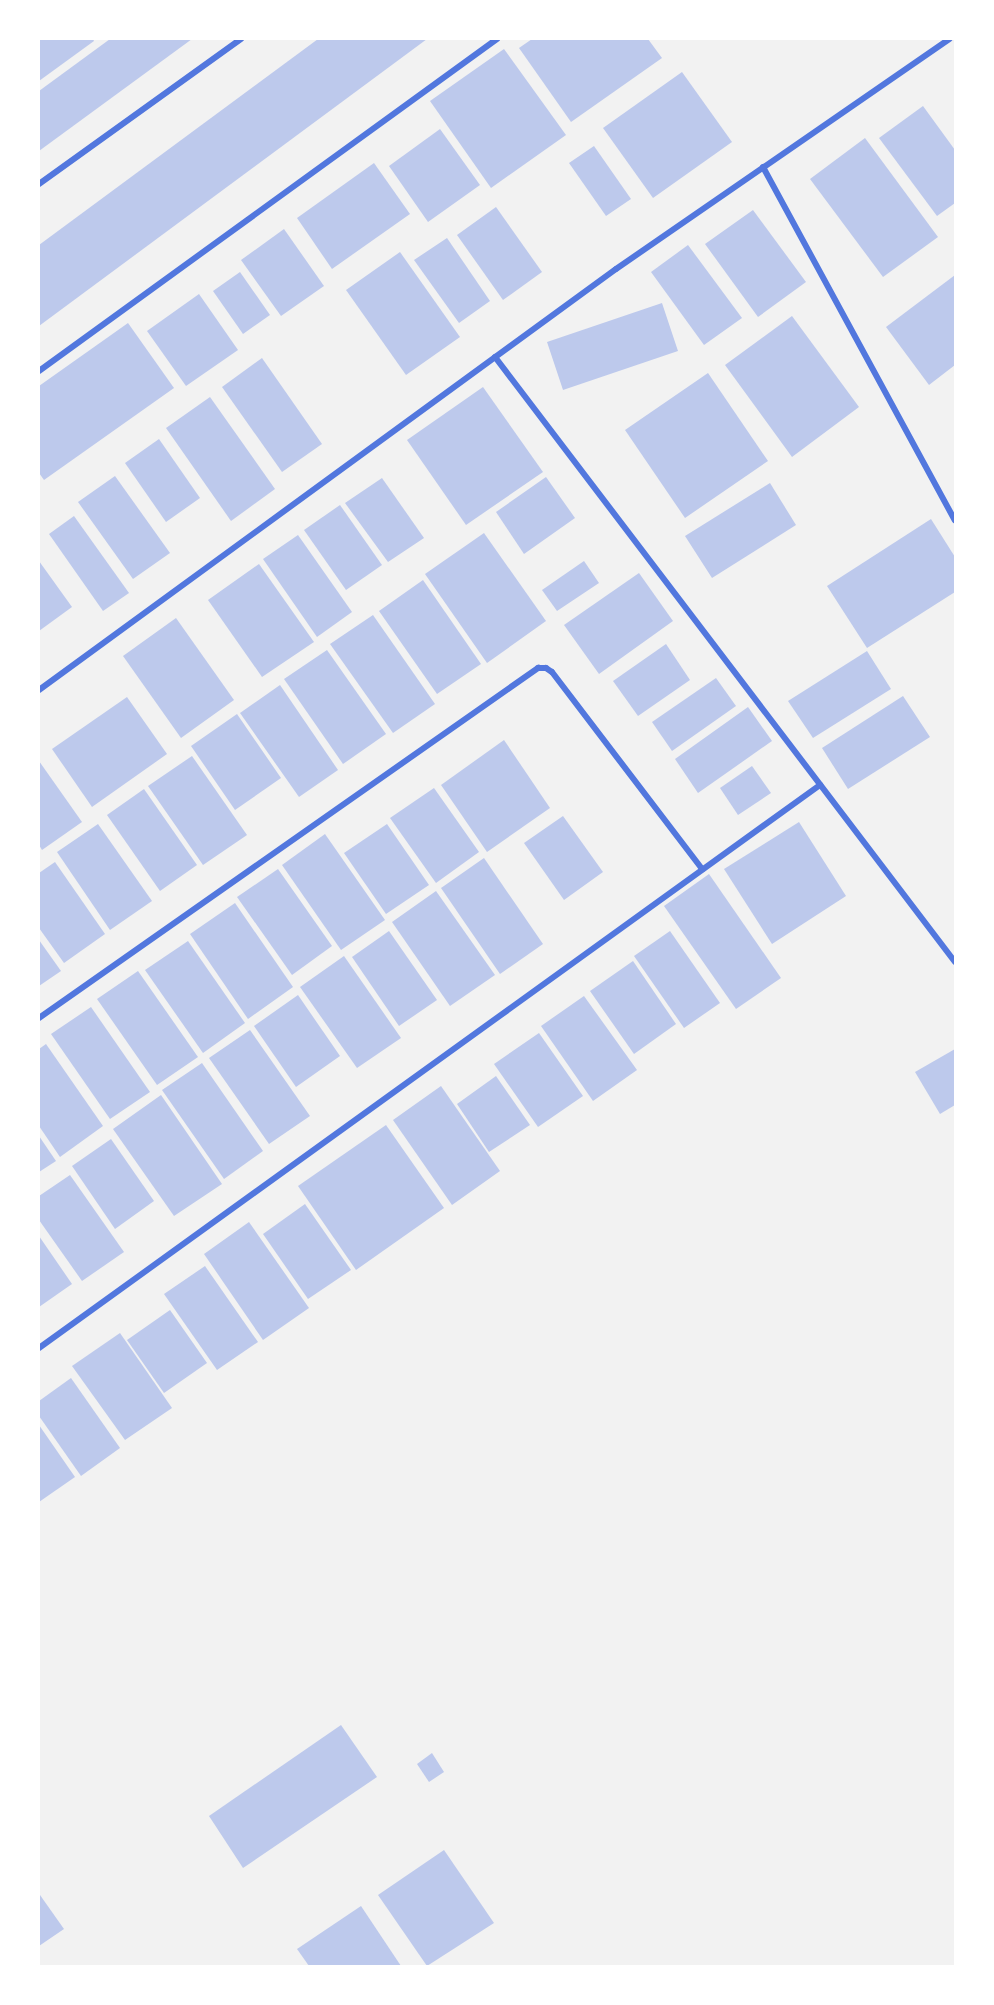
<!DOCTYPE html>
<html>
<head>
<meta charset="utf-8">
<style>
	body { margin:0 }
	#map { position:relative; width:994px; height:2005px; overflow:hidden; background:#f2f2f2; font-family:Raleway,sans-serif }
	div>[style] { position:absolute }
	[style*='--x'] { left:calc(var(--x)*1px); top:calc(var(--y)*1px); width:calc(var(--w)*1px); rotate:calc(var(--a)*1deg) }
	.building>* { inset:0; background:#bdc9ec }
	.minor>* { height:6px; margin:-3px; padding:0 3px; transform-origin:3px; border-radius:3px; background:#5277de }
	span { translate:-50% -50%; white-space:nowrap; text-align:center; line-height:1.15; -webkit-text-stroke:4.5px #fff; paint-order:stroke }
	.frame { position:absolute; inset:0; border:40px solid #fff; pointer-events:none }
</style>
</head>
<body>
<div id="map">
	<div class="building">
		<div style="clip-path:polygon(39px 39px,93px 39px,94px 41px,39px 81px)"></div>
		<div style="clip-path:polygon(110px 39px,192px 39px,39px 151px,39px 91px)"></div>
		<div style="clip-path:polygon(318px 39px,427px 39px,39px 326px,39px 245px)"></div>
		<div style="clip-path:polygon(532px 39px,648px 39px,662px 58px,571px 122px,519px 48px)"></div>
		<div style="clip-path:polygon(504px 49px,566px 135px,491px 188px,430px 101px)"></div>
		<div style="clip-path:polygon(682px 72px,732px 142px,653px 198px,603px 128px)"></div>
		<div style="clip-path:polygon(923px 106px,955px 150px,955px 203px,937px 216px,879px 138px)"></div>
		<div style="clip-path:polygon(440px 129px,480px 185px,428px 222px,389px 166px)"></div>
		<div style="clip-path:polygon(865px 138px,938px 237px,883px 277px,810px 179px)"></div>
		<div style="clip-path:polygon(594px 146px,631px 199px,606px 216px,569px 163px)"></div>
		<div style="clip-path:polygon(374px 163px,410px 214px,332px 269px,297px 218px)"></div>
		<div style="clip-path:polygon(496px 207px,542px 272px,503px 300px,457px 235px)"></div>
		<div style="clip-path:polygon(753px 210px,806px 282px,758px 317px,705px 244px)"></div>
		<div style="clip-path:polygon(284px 229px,324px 286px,281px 316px,241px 260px)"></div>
		<div style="clip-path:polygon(447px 238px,490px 301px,459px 323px,414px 260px)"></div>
		<div style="clip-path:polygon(688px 245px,742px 318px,704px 345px,651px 272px)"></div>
		<div style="clip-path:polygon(400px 252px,460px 337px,406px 375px,346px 290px)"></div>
		<div style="clip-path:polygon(240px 272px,270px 315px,243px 334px,213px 291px)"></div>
		<div style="clip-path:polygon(955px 275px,955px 365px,929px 385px,886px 327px)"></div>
		<div style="clip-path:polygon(199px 294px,238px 350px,186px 386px,147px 331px)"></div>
		<div style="clip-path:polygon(662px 303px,678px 351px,563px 390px,547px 342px)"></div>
		<div style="clip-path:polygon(792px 316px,859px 407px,792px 457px,725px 365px)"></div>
		<div style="clip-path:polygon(128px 323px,174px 388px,44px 480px,39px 473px,39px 386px)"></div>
		<div style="clip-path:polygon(262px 358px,322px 444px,282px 472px,222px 387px)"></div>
		<div style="clip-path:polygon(708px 373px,768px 461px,685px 518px,625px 430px)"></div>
		<div style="clip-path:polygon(483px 387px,543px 472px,466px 525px,407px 440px)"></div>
		<div style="clip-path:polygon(210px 397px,275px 489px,231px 521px,166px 428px)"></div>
		<div style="clip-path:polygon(159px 439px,200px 498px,166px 522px,125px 463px)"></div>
		<div style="clip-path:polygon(115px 476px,170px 553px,133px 579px,78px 502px)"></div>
		<div style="clip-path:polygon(546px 477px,575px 518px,524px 554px,496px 512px)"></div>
		<div style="clip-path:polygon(382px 478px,424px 538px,388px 562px,345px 503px)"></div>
		<div style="clip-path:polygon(770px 483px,796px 525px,712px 578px,685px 536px)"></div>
		<div style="clip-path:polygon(340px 505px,382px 565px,346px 590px,304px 530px)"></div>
		<div style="clip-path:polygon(74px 516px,129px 593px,103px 611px,49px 534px)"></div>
		<div style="clip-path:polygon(931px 519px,955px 557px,955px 592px,867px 648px,827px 586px)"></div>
		<div style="clip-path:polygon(484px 533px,546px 621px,487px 663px,425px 574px)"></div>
		<div style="clip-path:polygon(298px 535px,352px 612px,317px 637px,263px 559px)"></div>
		<div style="clip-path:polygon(39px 561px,72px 607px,39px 631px)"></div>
		<div style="clip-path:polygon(584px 561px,599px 583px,557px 611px,542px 590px)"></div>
		<div style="clip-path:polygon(259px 564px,314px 642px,262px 677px,208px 600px)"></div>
		<div style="clip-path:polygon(639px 573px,673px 621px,599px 674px,564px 625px)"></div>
		<div style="clip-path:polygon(423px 580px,481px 664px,437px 694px,379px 611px)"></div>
		<div style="clip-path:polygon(373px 615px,435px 704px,393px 733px,330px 644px)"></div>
		<div style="clip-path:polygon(176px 618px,234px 700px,181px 738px,123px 656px)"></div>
		<div style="clip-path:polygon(666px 644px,690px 680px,638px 716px,613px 681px)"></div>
		<div style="clip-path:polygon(327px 650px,386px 734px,343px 764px,284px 679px)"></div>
		<div style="clip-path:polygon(867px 651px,891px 689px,813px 738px,788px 701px)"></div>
		<div style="clip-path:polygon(716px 678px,736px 706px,672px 751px,652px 722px)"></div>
		<div style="clip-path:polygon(280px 685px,338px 770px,299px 797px,240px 713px)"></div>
		<div style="clip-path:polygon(903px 696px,930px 737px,848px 789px,822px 748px)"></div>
		<div style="clip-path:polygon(127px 697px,167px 754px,92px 807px,52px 749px)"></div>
		<div style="clip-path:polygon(748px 707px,772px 741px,698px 793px,675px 759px)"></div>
		<div style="clip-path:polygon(237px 714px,281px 778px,235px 810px,191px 746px)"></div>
		<div style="clip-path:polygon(504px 740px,550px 808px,487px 852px,441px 785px)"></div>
		<div style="clip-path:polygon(192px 756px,247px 835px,203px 865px,148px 786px)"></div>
		<div style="clip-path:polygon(39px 761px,82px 822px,42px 850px,39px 845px)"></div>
		<div style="clip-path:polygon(752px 766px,771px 793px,738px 815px,720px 788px)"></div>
		<div style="clip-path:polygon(434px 788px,479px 852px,436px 883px,390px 818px)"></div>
		<div style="clip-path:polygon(144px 789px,197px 865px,160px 891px,107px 815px)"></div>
		<div style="clip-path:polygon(563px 816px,603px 872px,564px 900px,524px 843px)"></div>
		<div style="clip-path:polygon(799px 822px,846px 896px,772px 944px,724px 869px)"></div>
		<div style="clip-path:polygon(98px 824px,152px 901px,110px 930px,57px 852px)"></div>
		<div style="clip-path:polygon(387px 824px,429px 885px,386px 914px,344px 853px)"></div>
		<div style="clip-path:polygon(325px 834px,385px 920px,341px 950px,282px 865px)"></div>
		<div style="clip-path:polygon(484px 858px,543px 944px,500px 974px,441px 888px)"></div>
		<div style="clip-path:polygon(55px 862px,105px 934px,64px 963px,39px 928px,39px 873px)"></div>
		<div style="clip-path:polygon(278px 869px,332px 946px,292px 975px,237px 897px)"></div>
		<div style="clip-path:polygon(709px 874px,781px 978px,736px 1009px,664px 906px)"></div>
		<div style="clip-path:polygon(436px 891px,495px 975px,450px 1006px,392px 922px)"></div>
		<div style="clip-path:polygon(235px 903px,293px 987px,248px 1019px,190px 934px)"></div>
		<div style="clip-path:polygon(389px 931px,437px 1000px,399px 1026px,352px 957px)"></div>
		<div style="clip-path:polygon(670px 931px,720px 1003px,684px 1028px,634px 956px)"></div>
		<div style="clip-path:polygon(39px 940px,61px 971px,39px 986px)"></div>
		<div style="clip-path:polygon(188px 941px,245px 1023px,203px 1053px,145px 970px)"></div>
		<div style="clip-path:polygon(344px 956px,401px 1038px,357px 1068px,300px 987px)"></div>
		<div style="clip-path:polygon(633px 961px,676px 1024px,634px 1054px,590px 991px)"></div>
		<div style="clip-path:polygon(138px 971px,198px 1057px,157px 1085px,97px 999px)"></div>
		<div style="clip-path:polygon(298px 995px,340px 1056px,296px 1087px,254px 1026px)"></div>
		<div style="clip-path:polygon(584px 996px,637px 1070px,593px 1101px,541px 1026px)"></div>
		<div style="clip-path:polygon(91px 1007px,150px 1092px,110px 1119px,51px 1034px)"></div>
		<div style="clip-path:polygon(250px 1030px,310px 1116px,269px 1144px,209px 1058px)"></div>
		<div style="clip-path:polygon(539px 1033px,583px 1096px,538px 1127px,494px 1064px)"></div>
		<div style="clip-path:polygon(46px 1044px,103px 1126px,60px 1157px,39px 1126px,39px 1049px)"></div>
		<div style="clip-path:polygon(955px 1049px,955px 1105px,940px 1114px,915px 1072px)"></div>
		<div style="clip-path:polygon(202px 1063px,263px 1151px,224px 1179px,162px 1090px)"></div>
		<div style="clip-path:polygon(496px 1076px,530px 1125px,489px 1152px,457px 1104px)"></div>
		<div style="clip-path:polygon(441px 1086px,500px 1171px,452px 1205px,393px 1120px)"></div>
		<div style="clip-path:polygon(161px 1095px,222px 1184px,174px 1216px,113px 1129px)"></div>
		<div style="clip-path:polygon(386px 1125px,444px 1208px,356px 1270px,298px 1186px)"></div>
		<div style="clip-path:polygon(39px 1136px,56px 1161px,39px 1172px)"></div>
		<div style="clip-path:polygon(111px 1139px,154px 1201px,115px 1229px,72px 1166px)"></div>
		<div style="clip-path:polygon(70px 1175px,124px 1252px,82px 1281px,39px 1220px,39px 1196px)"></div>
		<div style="clip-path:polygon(305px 1204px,351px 1270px,308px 1299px,263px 1234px)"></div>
		<div style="clip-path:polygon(249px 1222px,309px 1308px,263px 1340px,204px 1254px)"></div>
		<div style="clip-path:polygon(39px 1236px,72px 1284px,39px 1307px)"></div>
		<div style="clip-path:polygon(205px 1266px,258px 1342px,217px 1370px,164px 1294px)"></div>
		<div style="clip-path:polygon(170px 1310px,207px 1363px,164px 1393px,127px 1340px)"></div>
		<div style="clip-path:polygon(120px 1333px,172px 1408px,125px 1440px,72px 1366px)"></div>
		<div style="clip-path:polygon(71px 1378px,120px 1448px,81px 1476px,39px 1416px,39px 1401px)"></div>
		<div style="clip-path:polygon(39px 1425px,75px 1477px,39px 1502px)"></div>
		<div style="clip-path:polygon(341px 1725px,377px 1777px,243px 1868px,209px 1816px)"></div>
		<div style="clip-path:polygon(432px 1753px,444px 1772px,429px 1782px,417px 1764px)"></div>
		<div style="clip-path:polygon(444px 1850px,494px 1923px,427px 1966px,378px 1895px)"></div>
		<div style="clip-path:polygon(40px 1895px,64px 1929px,39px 1946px,39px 1896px)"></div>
		<div style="clip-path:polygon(361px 1906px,401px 1966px,309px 1966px,297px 1949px)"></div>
	</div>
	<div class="minor">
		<div style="--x:763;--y:167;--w:402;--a:61.5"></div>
		<div style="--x:39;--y:184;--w:249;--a:-35.7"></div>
		<div style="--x:495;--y:357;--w:760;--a:52.75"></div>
		<div style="--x:39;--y:371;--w:566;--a:-35.94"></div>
		<div style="--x:39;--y:690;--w:714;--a:-36.12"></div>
		<div style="--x:616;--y:269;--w:405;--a:-34.6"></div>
		<div style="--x:39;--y:1018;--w:610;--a:-35.05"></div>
		<div style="--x:538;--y:668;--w:8;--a:0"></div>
		<div style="--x:546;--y:668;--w:7;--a:34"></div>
		<div style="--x:552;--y:672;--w:248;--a:52.7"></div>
		<div style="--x:39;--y:1348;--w:963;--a:-35.79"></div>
	</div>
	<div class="frame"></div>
</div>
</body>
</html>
